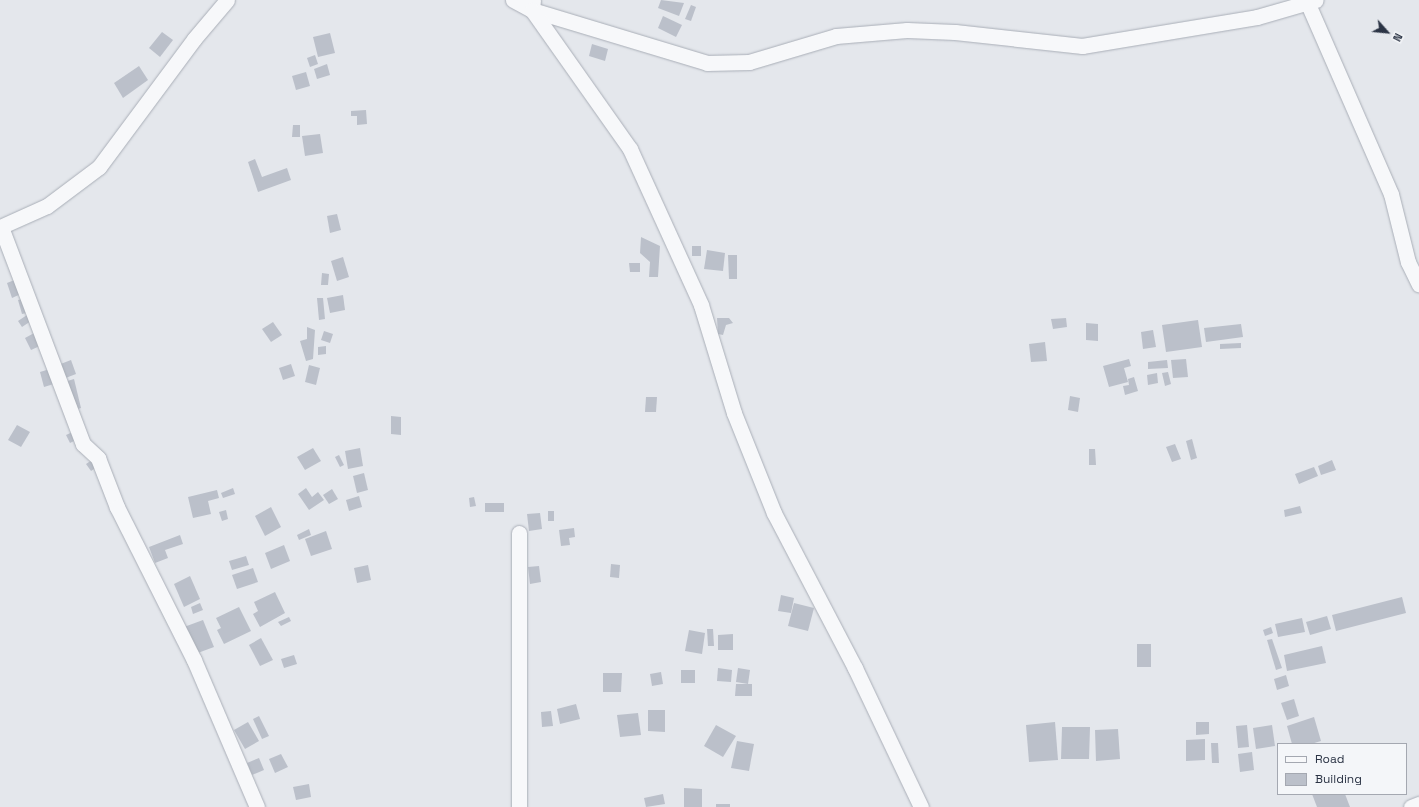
<!DOCTYPE html>
<html>
<head>
<meta charset="utf-8">
<style>
	body { margin:0 }
	#map { position:relative; width:1419px; height:807px; overflow:hidden; background:#e4e7ec; font-family:"Space Grotesk",sans-serif }
	div>[style] { position:absolute }
	[style*='--x'] { left:calc(var(--x)*1px); top:calc(var(--y)*1px); width:calc(var(--w)*1px); rotate:calc(var(--a)*1deg) }
	.building>* { inset:0; background:#bbc0ca }
	.roads { filter:drop-shadow(0 0 1px #a9aeb7) drop-shadow(0 0 1px #a9aeb7) }
	.minor>* { height:15px; margin:-7.5px; padding:0 7.5px; transform-origin:7.5px; border-radius:7.5px; background:#f7f8fa }
	span { translate:-50% -50%; white-space:nowrap; text-align:center; line-height:1.15; -webkit-text-stroke:3px #f4f6f9; paint-order:stroke }
	.legend { position:absolute; left:1277px; top:743px; width:130px; height:52px; box-sizing:border-box; background:#f4f6f9; border:1px solid #a4a8b1; margin:0; padding:5px 7px; list-style:none; font-size:12px; color:#2b3445 }
	.legend li { display:flex; align-items:center; gap:8px; height:20px }
	.legend b { width:20px; border:1px solid #a4a8b1 }
	.north { position:absolute; left:1367px; top:12px; width:40px; height:40px; -webkit-text-stroke:3px #f4f6f9; paint-order:stroke; rotate:117deg; font-size:11px; font-weight:700; line-height:16px; text-align:center; color:#2b3445 }
	.north::after { content:''; display:block; margin:auto; width:14px; height:18px; background:#2b3445; clip-path:polygon(50% 0,100% 100%,50% 72%,0 100%) }
</style>
</head>
<body>
<div id="map">
	<div class="building">
		<div style="clip-path:polygon(661px 0,684px 3px,679px 16px,658px 8px)"></div>
		<div style="clip-path:polygon(691px 5px,696px 7px,691px 21px,685px 19px)"></div>
		<div style="clip-path:polygon(663px 16px,682px 25px,676px 37px,658px 28px)"></div>
		<div style="clip-path:polygon(162px 32px,173px 40px,160px 57px,149px 48px)"></div>
		<div style="clip-path:polygon(330px 33px,335px 53px,318px 57px,313px 37px)"></div>
		<div style="clip-path:polygon(592px 44px,608px 49px,605px 61px,589px 56px)"></div>
		<div style="clip-path:polygon(315px 55px,318px 64px,310px 67px,307px 58px)"></div>
		<div style="clip-path:polygon(327px 64px,330px 75px,317px 79px,314px 69px)"></div>
		<div style="clip-path:polygon(139px 66px,148px 80px,123px 98px,114px 83px)"></div>
		<div style="clip-path:polygon(306px 72px,310px 86px,296px 90px,292px 76px)"></div>
		<div style="clip-path:polygon(366px 110px,367px 124px,357px 125px,357px 116px,351px 116px,351px 111px)"></div>
		<div style="clip-path:polygon(293px 125px,300px 125px,300px 137px,292px 137px)"></div>
		<div style="clip-path:polygon(320px 134px,323px 153px,305px 156px,302px 136px)"></div>
		<div style="clip-path:polygon(255px 159px,262px 177px,287px 168px,291px 180px,258px 192px,248px 162px)"></div>
		<div style="clip-path:polygon(337px 214px,341px 230px,330px 233px,327px 216px)"></div>
		<div style="clip-path:polygon(641px 237px,660px 246px,658px 277px,649px 277px,650px 262px,640px 253px)"></div>
		<div style="clip-path:polygon(692px 246px,701px 246px,701px 256px,692px 256px)"></div>
		<div style="clip-path:polygon(707px 250px,725px 253px,723px 271px,704px 269px)"></div>
		<div style="clip-path:polygon(728px 255px,737px 255px,737px 279px,729px 279px)"></div>
		<div style="clip-path:polygon(343px 257px,349px 277px,337px 281px,331px 261px)"></div>
		<div style="clip-path:polygon(629px 263px,640px 263px,640px 272px,630px 272px)"></div>
		<div style="clip-path:polygon(322px 273px,329px 274px,328px 285px,321px 285px)"></div>
		<div style="clip-path:polygon(17px 279px,23px 293px,12px 298px,7px 283px)"></div>
		<div style="clip-path:polygon(343px 295px,345px 310px,330px 313px,327px 298px)"></div>
		<div style="clip-path:polygon(27px 298px,31px 312px,22px 314px,18px 300px)"></div>
		<div style="clip-path:polygon(317px 298px,323px 298px,325px 319px,319px 320px)"></div>
		<div style="clip-path:polygon(30px 313px,34px 319px,22px 327px,18px 321px)"></div>
		<div style="clip-path:polygon(717px 318px,729px 318px,733px 323px,726px 325px,723px 335px,718px 334px)"></div>
		<div style="clip-path:polygon(1066px 318px,1067px 327px,1053px 329px,1051px 319px)"></div>
		<div style="clip-path:polygon(1198px 320px,1202px 347px,1166px 352px,1162px 325px)"></div>
		<div style="clip-path:polygon(273px 322px,282px 335px,271px 342px,262px 329px)"></div>
		<div style="clip-path:polygon(1086px 323px,1098px 324px,1098px 341px,1086px 340px)"></div>
		<div style="clip-path:polygon(1241px 324px,1243px 337px,1206px 342px,1204px 328px)"></div>
		<div style="clip-path:polygon(307px 327px,315px 330px,313px 359px,306px 361px,300px 341px,307px 339px)"></div>
		<div style="clip-path:polygon(1153px 330px,1156px 347px,1143px 349px,1141px 332px)"></div>
		<div style="clip-path:polygon(324px 331px,333px 334px,330px 343px,321px 340px)"></div>
		<div style="clip-path:polygon(36px 332px,42px 345px,31px 350px,25px 338px)"></div>
		<div style="clip-path:polygon(1045px 342px,1047px 361px,1031px 362px,1029px 344px)"></div>
		<div style="clip-path:polygon(1241px 343px,1241px 348px,1220px 349px,1220px 344px)"></div>
		<div style="clip-path:polygon(326px 346px,326px 354px,318px 355px,318px 347px)"></div>
		<div style="clip-path:polygon(1129px 359px,1131px 366px,1124px 368px,1128px 382px,1109px 387px,1103px 366px)"></div>
		<div style="clip-path:polygon(1186px 359px,1188px 377px,1173px 378px,1171px 360px)"></div>
		<div style="clip-path:polygon(71px 360px,76px 374px,63px 379px,58px 365px)"></div>
		<div style="clip-path:polygon(1167px 360px,1168px 368px,1148px 369px,1148px 362px)"></div>
		<div style="clip-path:polygon(291px 364px,295px 376px,283px 380px,279px 368px)"></div>
		<div style="clip-path:polygon(309px 365px,320px 368px,316px 385px,305px 382px)"></div>
		<div style="clip-path:polygon(53px 368px,57px 383px,44px 387px,40px 372px)"></div>
		<div style="clip-path:polygon(1168px 372px,1171px 384px,1165px 386px,1162px 373px)"></div>
		<div style="clip-path:polygon(1157px 373px,1158px 383px,1148px 385px,1147px 375px)"></div>
		<div style="clip-path:polygon(1134px 377px,1138px 391px,1125px 395px,1123px 386px,1129px 385px,1128px 379px)"></div>
		<div style="clip-path:polygon(74px 379px,81px 408px,71px 411px,64px 382px)"></div>
		<div style="clip-path:polygon(1070px 396px,1080px 398px,1078px 412px,1068px 410px)"></div>
		<div style="clip-path:polygon(646px 397px,657px 397px,656px 412px,645px 412px)"></div>
		<div style="clip-path:polygon(391px 416px,401px 417px,401px 435px,391px 434px)"></div>
		<div style="clip-path:polygon(17px 425px,30px 432px,21px 447px,8px 440px)"></div>
		<div style="clip-path:polygon(77px 430px,80px 438px,70px 443px,66px 435px)"></div>
		<div style="clip-path:polygon(1192px 439px,1197px 458px,1191px 460px,1186px 441px)"></div>
		<div style="clip-path:polygon(1175px 444px,1181px 459px,1172px 462px,1166px 447px)"></div>
		<div style="clip-path:polygon(313px 448px,321px 461px,305px 470px,297px 457px)"></div>
		<div style="clip-path:polygon(360px 448px,363px 466px,348px 469px,345px 451px)"></div>
		<div style="clip-path:polygon(1089px 449px,1095px 449px,1096px 465px,1089px 465px)"></div>
		<div style="clip-path:polygon(339px 455px,344px 465px,340px 467px,335px 457px)"></div>
		<div style="clip-path:polygon(92px 460px,97px 467px,91px 471px,86px 464px)"></div>
		<div style="clip-path:polygon(1332px 460px,1336px 470px,1321px 475px,1318px 466px)"></div>
		<div style="clip-path:polygon(1314px 467px,1318px 476px,1299px 484px,1295px 474px)"></div>
		<div style="clip-path:polygon(364px 473px,368px 490px,357px 493px,353px 476px)"></div>
		<div style="clip-path:polygon(233px 488px,235px 494px,223px 498px,221px 493px)"></div>
		<div style="clip-path:polygon(306px 488px,312px 497px,318px 492px,324px 500px,309px 510px,298px 494px)"></div>
		<div style="clip-path:polygon(332px 489px,338px 499px,329px 504px,323px 495px)"></div>
		<div style="clip-path:polygon(217px 490px,219px 498px,208px 501px,211px 514px,193px 518px,188px 497px)"></div>
		<div style="clip-path:polygon(359px 496px,362px 507px,349px 511px,346px 500px)"></div>
		<div style="clip-path:polygon(474px 497px,476px 506px,470px 507px,469px 498px)"></div>
		<div style="clip-path:polygon(485px 503px,504px 503px,504px 512px,485px 512px)"></div>
		<div style="clip-path:polygon(1300px 506px,1302px 513px,1285px 517px,1284px 510px)"></div>
		<div style="clip-path:polygon(271px 507px,281px 527px,265px 536px,255px 516px)"></div>
		<div style="clip-path:polygon(226px 510px,228px 519px,222px 521px,219px 512px)"></div>
		<div style="clip-path:polygon(548px 511px,554px 511px,554px 521px,548px 521px)"></div>
		<div style="clip-path:polygon(540px 513px,542px 529px,529px 531px,527px 514px)"></div>
		<div style="clip-path:polygon(574px 528px,575px 537px,569px 538px,570px 545px,561px 546px,559px 530px)"></div>
		<div style="clip-path:polygon(309px 529px,311px 535px,299px 540px,297px 535px)"></div>
		<div style="clip-path:polygon(326px 531px,332px 549px,311px 556px,305px 539px)"></div>
		<div style="clip-path:polygon(180px 535px,183px 544px,165px 550px,168px 558px,155px 563px,149px 547px)"></div>
		<div style="clip-path:polygon(284px 545px,290px 561px,271px 569px,265px 553px)"></div>
		<div style="clip-path:polygon(246px 556px,249px 565px,232px 570px,229px 561px)"></div>
		<div style="clip-path:polygon(611px 564px,620px 565px,619px 578px,610px 577px)"></div>
		<div style="clip-path:polygon(368px 565px,371px 580px,357px 583px,354px 568px)"></div>
		<div style="clip-path:polygon(539px 566px,541px 582px,530px 584px,528px 567px)"></div>
		<div style="clip-path:polygon(253px 568px,258px 582px,237px 589px,232px 575px)"></div>
		<div style="clip-path:polygon(190px 576px,200px 599px,184px 607px,174px 584px)"></div>
		<div style="clip-path:polygon(275px 592px,285px 613px,260px 627px,253px 614px,258px 611px,254px 602px)"></div>
		<div style="clip-path:polygon(781px 595px,794px 598px,791px 613px,778px 611px)"></div>
		<div style="clip-path:polygon(1402px 597px,1406px 613px,1336px 631px,1332px 615px)"></div>
		<div style="clip-path:polygon(200px 603px,203px 610px,193px 614px,191px 607px)"></div>
		<div style="clip-path:polygon(794px 603px,814px 608px,808px 631px,788px 626px)"></div>
		<div style="clip-path:polygon(239px 607px,251px 631px,224px 644px,217px 630px,221px 628px,216px 618px)"></div>
		<div style="clip-path:polygon(1327px 616px,1331px 629px,1310px 635px,1306px 622px)"></div>
		<div style="clip-path:polygon(289px 617px,291px 621px,281px 626px,278px 622px)"></div>
		<div style="clip-path:polygon(1302px 618px,1305px 632px,1278px 637px,1275px 624px)"></div>
		<div style="clip-path:polygon(203px 620px,214px 647px,195px 654px,184px 627px)"></div>
		<div style="clip-path:polygon(1271px 627px,1273px 633px,1265px 636px,1263px 630px)"></div>
		<div style="clip-path:polygon(707px 629px,713px 629px,714px 646px,708px 646px)"></div>
		<div style="clip-path:polygon(689px 630px,705px 633px,702px 654px,685px 651px)"></div>
		<div style="clip-path:polygon(733px 634px,733px 650px,718px 650px,718px 635px)"></div>
		<div style="clip-path:polygon(261px 638px,273px 660px,260px 666px,249px 645px)"></div>
		<div style="clip-path:polygon(1272px 639px,1282px 668px,1276px 670px,1267px 640px)"></div>
		<div style="clip-path:polygon(1137px 644px,1151px 644px,1151px 667px,1137px 667px)"></div>
		<div style="clip-path:polygon(1322px 646px,1326px 663px,1287px 671px,1284px 655px)"></div>
		<div style="clip-path:polygon(294px 655px,297px 664px,284px 668px,281px 659px)"></div>
		<div style="clip-path:polygon(718px 668px,732px 670px,731px 682px,717px 681px)"></div>
		<div style="clip-path:polygon(738px 668px,750px 670px,748px 684px,736px 682px)"></div>
		<div style="clip-path:polygon(681px 670px,695px 670px,695px 683px,681px 683px)"></div>
		<div style="clip-path:polygon(661px 672px,663px 684px,652px 686px,650px 674px)"></div>
		<div style="clip-path:polygon(603px 673px,622px 673px,621px 692px,603px 692px)"></div>
		<div style="clip-path:polygon(1286px 675px,1289px 686px,1277px 690px,1274px 679px)"></div>
		<div style="clip-path:polygon(736px 684px,752px 684px,752px 696px,735px 696px)"></div>
		<div style="clip-path:polygon(1294px 699px,1299px 716px,1287px 720px,1281px 703px)"></div>
		<div style="clip-path:polygon(576px 704px,580px 719px,560px 724px,557px 709px)"></div>
		<div style="clip-path:polygon(648px 710px,665px 710px,665px 732px,648px 731px)"></div>
		<div style="clip-path:polygon(551px 711px,553px 726px,542px 727px,541px 712px)"></div>
		<div style="clip-path:polygon(638px 713px,641px 735px,620px 737px,617px 715px)"></div>
		<div style="clip-path:polygon(259px 716px,269px 736px,262px 739px,253px 719px)"></div>
		<div style="clip-path:polygon(1314px 717px,1321px 741px,1311px 744px,1292px 744px,1287px 726px)"></div>
		<div style="clip-path:polygon(248px 722px,259px 741px,245px 749px,234px 730px)"></div>
		<div style="clip-path:polygon(1055px 722px,1058px 760px,1029px 762px,1026px 725px)"></div>
		<div style="clip-path:polygon(1196px 722px,1209px 722px,1209px 734px,1196px 735px)"></div>
		<div style="clip-path:polygon(716px 725px,736px 736px,723px 757px,704px 746px)"></div>
		<div style="clip-path:polygon(1247px 725px,1249px 747px,1238px 748px,1236px 726px)"></div>
		<div style="clip-path:polygon(1272px 725px,1275px 746px,1256px 749px,1253px 728px)"></div>
		<div style="clip-path:polygon(1062px 727px,1090px 727px,1089px 759px,1061px 759px)"></div>
		<div style="clip-path:polygon(1118px 729px,1120px 759px,1096px 761px,1095px 730px)"></div>
		<div style="clip-path:polygon(1205px 739px,1205px 760px,1186px 761px,1186px 740px)"></div>
		<div style="clip-path:polygon(737px 741px,754px 744px,749px 771px,731px 768px)"></div>
		<div style="clip-path:polygon(1211px 743px,1218px 743px,1219px 763px,1212px 763px)"></div>
		<div style="clip-path:polygon(1252px 752px,1254px 770px,1240px 772px,1238px 754px)"></div>
		<div style="clip-path:polygon(281px 754px,288px 767px,275px 773px,269px 759px)"></div>
		<div style="clip-path:polygon(259px 758px,264px 770px,252px 775px,247px 763px)"></div>
		<div style="clip-path:polygon(309px 784px,311px 797px,296px 800px,293px 787px)"></div>
		<div style="clip-path:polygon(684px 788px,702px 789px,702px 807px,684px 807px)"></div>
		<div style="clip-path:polygon(663px 794px,665px 804px,646px 807px,644px 798px)"></div>
		<div style="clip-path:polygon(1312px 794px,1345px 794px,1350px 807px,1317px 807px)"></div>
		<div style="clip-path:polygon(716px 804px,730px 804px,730px 807px,716px 807px)"></div>
	</div>
	<div class="roads">
		<div class="minor">
			<div style="--x:513;--y:0;--w:21;--a:28"></div>
			<div style="--x:532;--y:10;--w:183;--a:16.8"></div>
			<div style="--x:707;--y:63;--w:42;--a:-1.4"></div>
			<div style="--x:749;--y:62;--w:91;--a:-16.6"></div>
			<div style="--x:836;--y:36;--w:71;--a:-4.8"></div>
			<div style="--x:907;--y:30;--w:48;--a:2.4"></div>
			<div style="--x:955;--y:32;--w:128;--a:6.3"></div>
			<div style="--x:1082;--y:46;--w:177;--a:-9.4"></div>
			<div style="--x:1257;--y:17;--w:61;--a:-16.1"></div>
			<div style="--x:533;--y:0;--w:10;--a:96"></div>
			<div style="--x:532;--y:10;--w:170;--a:54.8"></div>
			<div style="--x:630;--y:149;--w:171;--a:65.5"></div>
			<div style="--x:701;--y:305;--w:113;--a:73"></div>
			<div style="--x:734;--y:413;--w:108;--a:68.2"></div>
			<div style="--x:774;--y:513;--w:175;--a:62.4"></div>
			<div style="--x:855;--y:668;--w:154;--a:64.6"></div>
			<div style="--x:1308;--y:4;--w:207;--a:66.4"></div>
			<div style="--x:1391;--y:194;--w:70;--a:76"></div>
			<div style="--x:1408;--y:262;--w:25;--a:64"></div>
			<div style="--x:0;--y:227;--w:51;--a:-24.1"></div>
			<div style="--x:47;--y:206;--w:65;--a:-36.9"></div>
			<div style="--x:99;--y:167;--w:159;--a:-53.4"></div>
			<div style="--x:194;--y:39;--w:51;--a:-49.8"></div>
			<div style="--x:1;--y:227;--w:232;--a:69.3"></div>
			<div style="--x:83;--y:444;--w:21;--a:43"></div>
			<div style="--x:98;--y:458;--w:53;--a:68.8"></div>
			<div style="--x:117;--y:507;--w:171;--a:63.3"></div>
			<div style="--x:194;--y:660;--w:160;--a:66.8"></div>
			<div style="--x:519;--y:807;--w:274;--a:-90"></div>
			<div style="--x:1411;--y:807;--w:9;--a:-21"></div>
		</div>
	</div>
	<ul class="legend">
	<li><b style="height:5px;background:#f7f8fa"></b>Road</li>
	<li><b style="height:11px;background:#bbc0ca"></b>Building</li>
	</ul>
	<div class="north">N</div>
</div>
</body>
</html>
